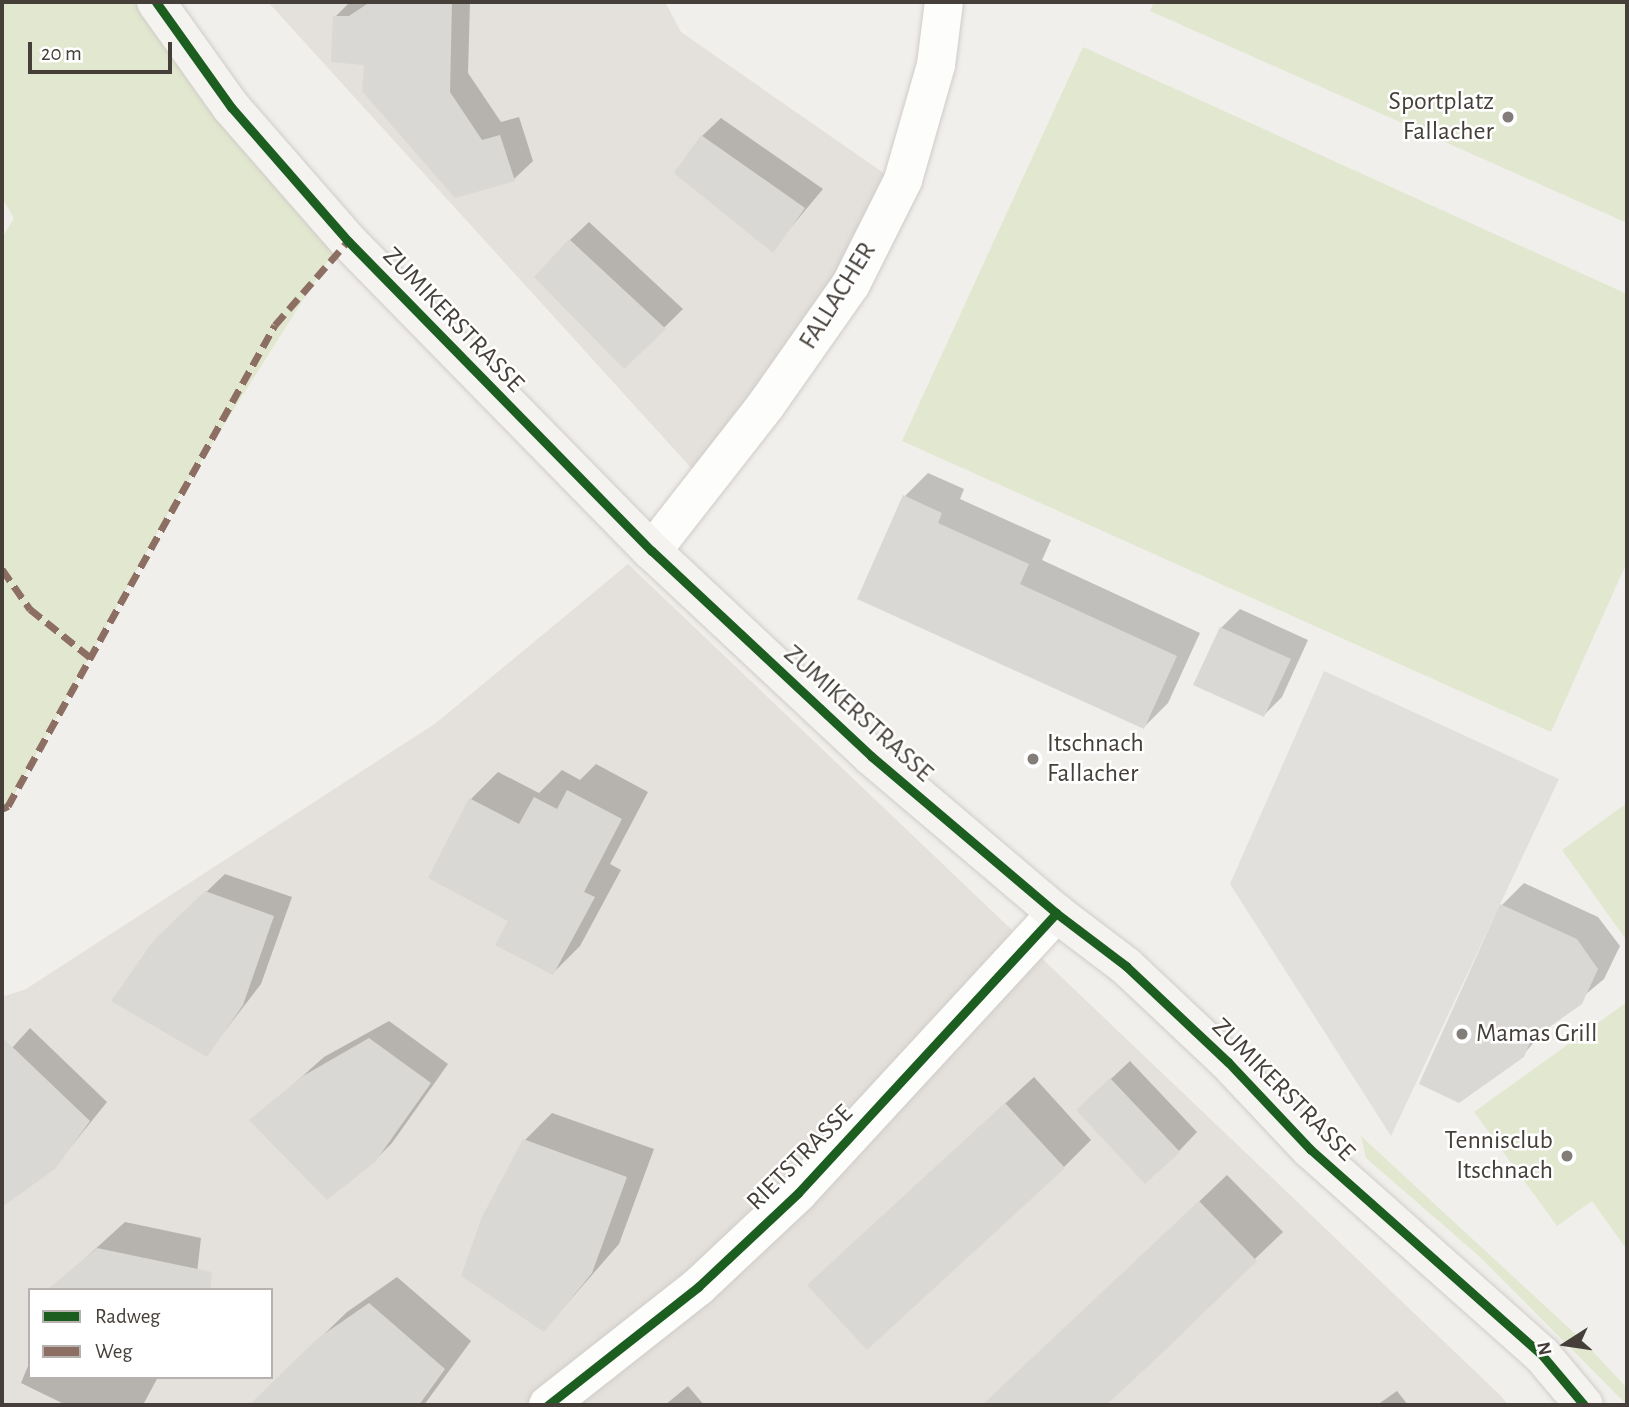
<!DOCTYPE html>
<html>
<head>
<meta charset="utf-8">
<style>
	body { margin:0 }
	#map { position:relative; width:1629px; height:1407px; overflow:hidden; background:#f1efec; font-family:"Alegreya Sans",sans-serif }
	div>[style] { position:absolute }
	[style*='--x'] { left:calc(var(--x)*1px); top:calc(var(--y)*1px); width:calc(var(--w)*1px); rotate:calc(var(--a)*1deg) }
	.residential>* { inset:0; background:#e4e0db }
	.green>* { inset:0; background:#e2e8cf }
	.parking>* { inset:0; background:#e2e0dd }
	.shadow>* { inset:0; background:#0003 }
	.building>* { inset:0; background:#dad8d5 }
	.roads { filter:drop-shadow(0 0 2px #cfccc9) drop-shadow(0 0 2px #cfccc9) }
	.street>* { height:38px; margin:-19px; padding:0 19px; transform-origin:19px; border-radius:19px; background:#fdfdfc }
	.secondary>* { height:38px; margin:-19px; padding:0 19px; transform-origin:19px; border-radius:19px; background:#f5f3f0 }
	.quiet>* { height:7px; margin-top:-3.5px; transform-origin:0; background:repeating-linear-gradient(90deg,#8d6e63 0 14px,transparent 0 21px) }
	.cycleway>* { height:9px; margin:-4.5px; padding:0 4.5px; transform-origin:4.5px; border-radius:4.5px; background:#1b5e20 }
	.dots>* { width:19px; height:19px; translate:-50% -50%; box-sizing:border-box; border:4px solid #fff; border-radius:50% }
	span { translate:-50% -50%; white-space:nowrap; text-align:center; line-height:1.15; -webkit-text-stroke:5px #fff; paint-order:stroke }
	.poi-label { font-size:26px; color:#463f39 }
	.right { translate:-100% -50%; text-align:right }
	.left { translate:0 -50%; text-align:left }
	.street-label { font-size:26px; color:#463f39 }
	.frame { position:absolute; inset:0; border:4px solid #463f39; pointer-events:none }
	.legend { position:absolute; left:28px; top:1288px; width:245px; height:91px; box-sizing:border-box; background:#fff; border:2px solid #b5b2b0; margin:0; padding:9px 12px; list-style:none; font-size:21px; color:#463f39 }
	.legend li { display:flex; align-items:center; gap:14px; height:35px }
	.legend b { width:35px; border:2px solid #b5b2b0 }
	.north { position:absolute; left:1531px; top:1309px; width:70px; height:70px; -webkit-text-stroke:5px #fff; paint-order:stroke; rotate:258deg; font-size:19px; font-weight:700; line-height:28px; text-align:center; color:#463f39 }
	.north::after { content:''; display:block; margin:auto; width:24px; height:32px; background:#463f39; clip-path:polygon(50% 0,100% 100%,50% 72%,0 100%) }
	.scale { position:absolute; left:28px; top:42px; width:144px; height:32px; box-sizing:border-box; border:4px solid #463f39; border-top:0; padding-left:9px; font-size:21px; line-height:24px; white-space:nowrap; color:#463f39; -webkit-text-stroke:5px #fff; paint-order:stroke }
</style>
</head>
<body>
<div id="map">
	<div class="residential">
		<div style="clip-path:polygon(268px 2px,665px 2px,681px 32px,885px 174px,835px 284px,693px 470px)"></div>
		<div style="clip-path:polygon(evenodd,628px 564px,1501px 1396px,1508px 1405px,2px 1405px,2px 997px,26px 989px,436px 723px,628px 564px,30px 1290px,271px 1290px,271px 1377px,30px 1377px,30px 1290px)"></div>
	</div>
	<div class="green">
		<div style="clip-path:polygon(2px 2px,156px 2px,341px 240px,167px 515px,8px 806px,2px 809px,2px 238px,14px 218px,2px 198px)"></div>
		<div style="clip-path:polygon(1154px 2px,1627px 2px,1627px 223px,1150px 11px)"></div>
		<div style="clip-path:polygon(1083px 47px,1627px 294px,1627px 562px,1551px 732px,902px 441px)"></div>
		<div style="clip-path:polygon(1627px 803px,1627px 941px,1562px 850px)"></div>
		<div style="clip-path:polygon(1627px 1002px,1627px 1250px,1592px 1201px,1557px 1226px,1474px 1112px)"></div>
		<div style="clip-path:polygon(1361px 1136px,1583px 1341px,1627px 1388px,1627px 1405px,1480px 1257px,1366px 1158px)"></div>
	</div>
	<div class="parking">
		<div style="clip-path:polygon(1324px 671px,1559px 779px,1391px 1136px,1230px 884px)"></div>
	</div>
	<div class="shadow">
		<div style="clip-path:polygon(350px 2px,470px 2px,468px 73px,501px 122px,519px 117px,533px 161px,514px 179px,366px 63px,335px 17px)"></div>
		<div style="clip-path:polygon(721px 118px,823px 189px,772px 250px,702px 136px)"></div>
		<div style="clip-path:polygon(589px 222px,683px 309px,624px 367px,570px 240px)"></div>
		<div style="clip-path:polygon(928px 473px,964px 489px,960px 499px,1051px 540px,1042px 560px,1200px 633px,1168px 703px,1144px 727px,905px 496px)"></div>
		<div style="clip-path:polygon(1240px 609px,1308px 640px,1282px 697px,1264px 715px,1221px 628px)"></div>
		<div style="clip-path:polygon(596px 764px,648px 792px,610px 864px,621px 870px,580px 946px,553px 973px,510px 920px,471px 799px,498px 772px,539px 793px,562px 770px,580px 780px)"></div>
		<div style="clip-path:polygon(225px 874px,292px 897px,261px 984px,207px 1054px,175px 922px)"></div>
		<div style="clip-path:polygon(1524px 883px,1598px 917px,1620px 946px,1604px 979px,1549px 1025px,1523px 1055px,1502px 905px)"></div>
		<div style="clip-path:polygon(389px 1021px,448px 1064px,392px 1143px,373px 1162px,260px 1114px,324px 1057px)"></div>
		<div style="clip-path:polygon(30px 1028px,107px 1102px,53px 1169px,2px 1205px,2px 1059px)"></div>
		<div style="clip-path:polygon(1130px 1061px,1197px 1132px,1179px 1151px,1097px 1092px)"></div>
		<div style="clip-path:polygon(1034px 1077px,1091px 1140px,1064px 1167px,837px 1258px)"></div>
		<div style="clip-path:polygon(552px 1113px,654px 1149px,619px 1244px,544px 1330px,525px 1140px)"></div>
		<div style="clip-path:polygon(1227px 1175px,1283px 1232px,1102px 1405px,1005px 1405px,996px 1395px)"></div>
		<div style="clip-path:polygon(125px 1222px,201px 1238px,195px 1290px,60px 1281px)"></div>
		<div style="clip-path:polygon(397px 1277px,471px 1341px,424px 1405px,258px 1405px,255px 1401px,347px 1312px)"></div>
		<div style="clip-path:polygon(30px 1361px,30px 1377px,158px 1377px,143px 1405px,66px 1405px,21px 1383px)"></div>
		<div style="clip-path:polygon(688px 1386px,704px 1405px,665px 1405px)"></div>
		<div style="clip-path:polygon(1397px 1391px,1408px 1405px,1377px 1405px)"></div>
	</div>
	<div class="building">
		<div style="clip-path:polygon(370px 2px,452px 2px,450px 92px,482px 140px,500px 135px,515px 181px,455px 198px,362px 91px,364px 65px,331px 62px,333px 16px,349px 16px)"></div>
		<div style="clip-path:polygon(701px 135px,805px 208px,773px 253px,674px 173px)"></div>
		<div style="clip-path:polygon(569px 239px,666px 329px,624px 369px,534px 277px)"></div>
		<div style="clip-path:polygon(903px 495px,942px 513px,938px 523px,1029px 564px,1020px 584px,1177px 656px,1144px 729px,857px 599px)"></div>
		<div style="clip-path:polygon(1220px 627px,1291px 659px,1264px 717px,1193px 685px)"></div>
		<div style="clip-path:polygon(567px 790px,622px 819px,584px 892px,595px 897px,553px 975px,495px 945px,508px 921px,428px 878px,469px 798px,519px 824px,534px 797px,557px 809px)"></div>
		<div style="clip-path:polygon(205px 891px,274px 916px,243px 1005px,207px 1057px,111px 1001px,154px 940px)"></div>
		<div style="clip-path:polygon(1500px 904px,1577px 939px,1598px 969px,1582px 1004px,1531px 1040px,1524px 1057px,1459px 1103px,1419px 1084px)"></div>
		<div style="clip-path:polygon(2px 1037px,90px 1121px,55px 1169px,2px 1207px)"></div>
		<div style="clip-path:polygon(369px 1038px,431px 1083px,375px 1162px,327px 1200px,249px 1120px,303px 1076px)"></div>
		<div style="clip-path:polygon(1110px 1078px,1180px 1152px,1145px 1184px,1076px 1110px)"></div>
		<div style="clip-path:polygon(1005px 1103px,1065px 1168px,867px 1350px,807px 1285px)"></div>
		<div style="clip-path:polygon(523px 1139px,627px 1177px,592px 1273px,544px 1332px,461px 1276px,482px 1217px)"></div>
		<div style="clip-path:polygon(1199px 1201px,1257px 1261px,1157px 1358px,1106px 1405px,982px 1405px)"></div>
		<div style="clip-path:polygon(97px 1248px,212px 1272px,210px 1290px,47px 1290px)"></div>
		<div style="clip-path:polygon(369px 1303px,445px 1369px,419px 1405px,249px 1405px,317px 1339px)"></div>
	</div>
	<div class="roads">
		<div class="street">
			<div style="--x:652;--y:551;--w:185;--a:-52"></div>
			<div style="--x:766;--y:405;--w:148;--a:-54.9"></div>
			<div style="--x:851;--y:284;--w:116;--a:-63.4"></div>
			<div style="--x:903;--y:180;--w:120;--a:-74"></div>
			<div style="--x:936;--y:65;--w:64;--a:-82.8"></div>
			<div style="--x:548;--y:1405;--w:191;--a:-38.2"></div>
			<div style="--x:698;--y:1287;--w:137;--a:-43.2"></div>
			<div style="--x:798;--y:1193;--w:381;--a:-47.3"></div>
		</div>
		<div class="secondary">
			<div style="--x:156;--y:2;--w:129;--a:54.5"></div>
			<div style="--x:231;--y:107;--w:178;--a:48.9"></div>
			<div style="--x:348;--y:241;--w:434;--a:45.6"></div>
			<div style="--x:652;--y:551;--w:300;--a:43.1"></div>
			<div style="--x:871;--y:756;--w:243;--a:40.3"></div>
			<div style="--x:1056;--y:913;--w:88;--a:37.1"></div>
			<div style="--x:1126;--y:966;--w:140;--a:43.3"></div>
			<div style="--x:1228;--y:1062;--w:120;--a:46.7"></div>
			<div style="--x:1310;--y:1149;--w:310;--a:41.6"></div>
			<div style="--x:1542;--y:1355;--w:65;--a:50"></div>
		</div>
	</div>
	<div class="quiet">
		<div style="--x:2;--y:569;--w:49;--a:55"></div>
		<div style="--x:30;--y:609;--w:77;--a:38.7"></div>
		<div style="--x:2;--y:809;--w:7;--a:-27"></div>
		<div style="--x:8;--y:806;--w:550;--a:-60.97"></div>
		<div style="--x:275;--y:325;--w:111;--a:-49"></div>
	</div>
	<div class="cycleway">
		<div style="--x:156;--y:2;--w:129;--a:54.5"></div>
		<div style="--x:231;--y:107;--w:178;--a:48.9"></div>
		<div style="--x:348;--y:241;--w:434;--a:45.6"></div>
		<div style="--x:652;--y:551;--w:300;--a:43.1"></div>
		<div style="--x:871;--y:756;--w:243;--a:40.3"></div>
		<div style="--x:1056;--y:913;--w:88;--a:37.1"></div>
		<div style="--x:1126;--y:966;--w:140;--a:43.3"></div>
		<div style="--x:1228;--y:1062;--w:120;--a:46.7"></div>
		<div style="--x:1310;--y:1149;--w:310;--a:41.6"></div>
		<div style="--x:1542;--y:1355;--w:65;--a:50"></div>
		<div style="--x:548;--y:1405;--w:191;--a:-38.2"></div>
		<div style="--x:698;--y:1287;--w:137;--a:-43.2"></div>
		<div style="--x:798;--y:1193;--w:381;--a:-47.3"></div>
	</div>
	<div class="dots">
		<div style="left:1508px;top:117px;background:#827d78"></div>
		<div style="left:1033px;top:759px;background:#827d78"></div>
		<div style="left:1462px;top:1034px;background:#827d78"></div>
		<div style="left:1567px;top:1156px;background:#827d78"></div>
	</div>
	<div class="poi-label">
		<span class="right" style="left:1494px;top:117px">Sportplatz<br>Fallacher</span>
		<span class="left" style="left:1047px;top:759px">Itschnach<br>Fallacher</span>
		<span class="left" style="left:1476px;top:1034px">Mamas Grill</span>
		<span class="right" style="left:1553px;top:1156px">Tennisclub<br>Itschnach</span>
	</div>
	<div class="street-label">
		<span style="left:838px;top:296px;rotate:-58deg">FALLACHER</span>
		<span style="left:453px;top:320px;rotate:46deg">ZUMIKERSTRASSE</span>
		<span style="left:858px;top:714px;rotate:42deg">ZUMIKERSTRASSE</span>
		<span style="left:1283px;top:1090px;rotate:45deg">ZUMIKERSTRASSE</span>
		<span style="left:800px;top:1158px;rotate:-45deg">RIETSTRASSE</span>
	</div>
	<div class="frame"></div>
	<ul class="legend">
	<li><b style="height:9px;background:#1b5e20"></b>Radweg</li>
	<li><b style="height:9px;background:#8d6e63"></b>Weg</li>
	</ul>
	<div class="north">N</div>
	<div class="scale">20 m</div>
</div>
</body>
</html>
